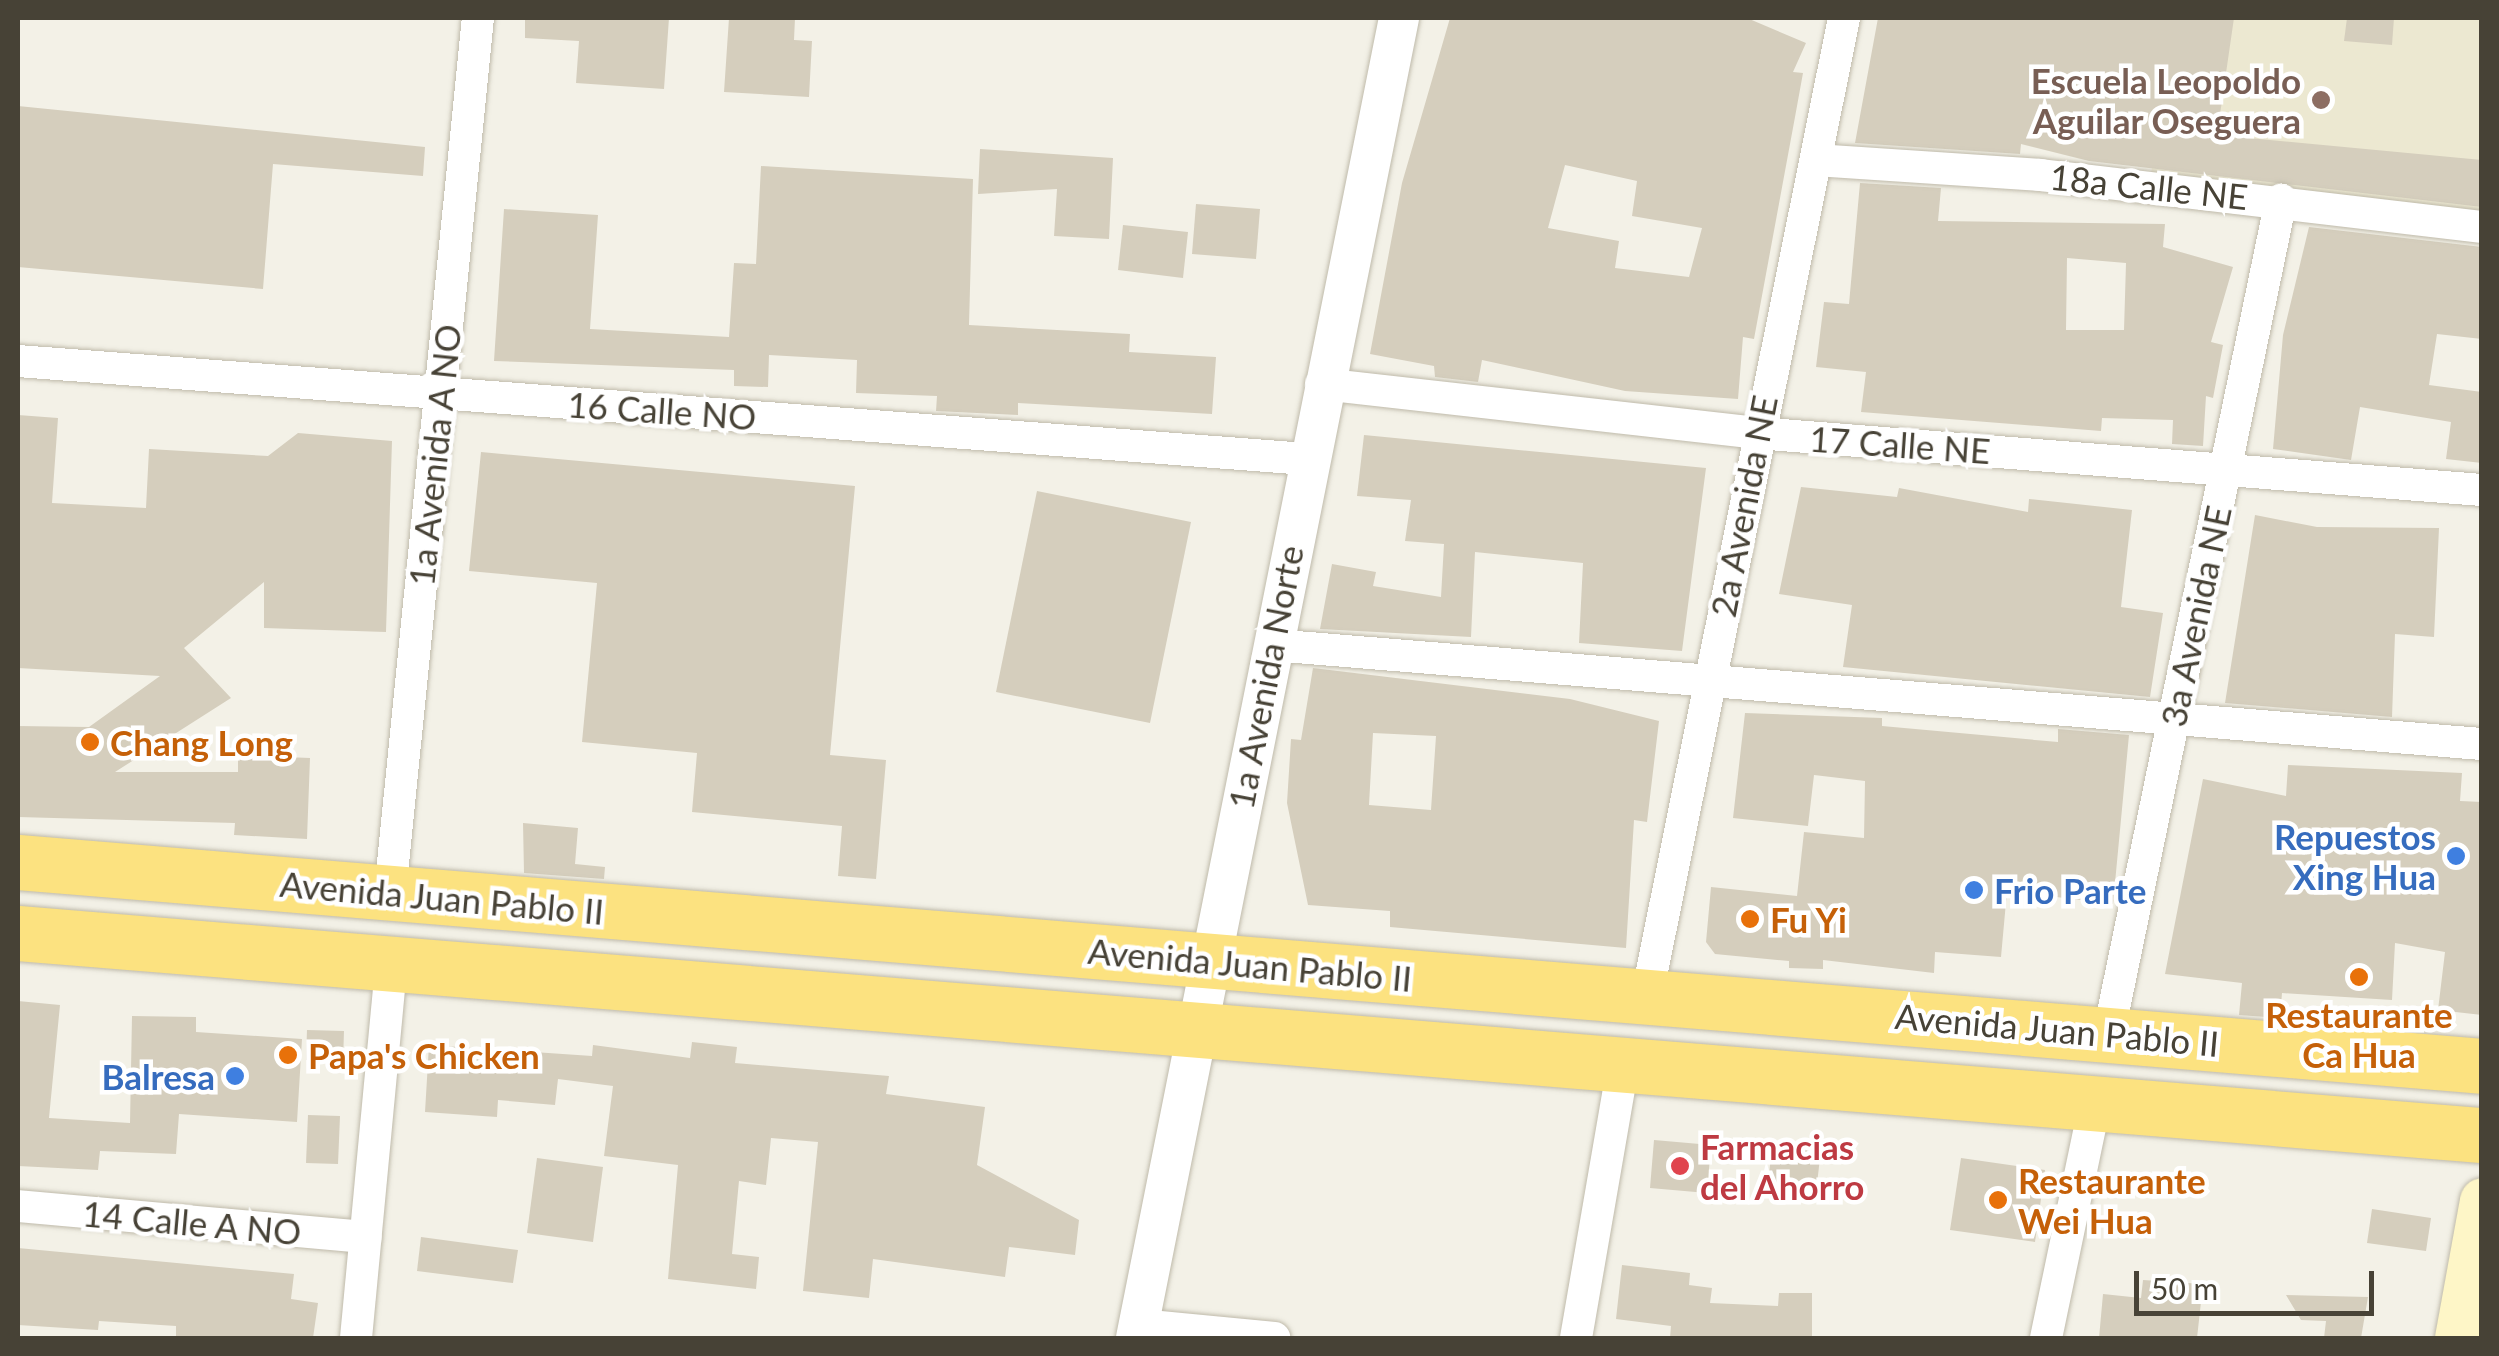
<!DOCTYPE html>
<html>
<head>
<meta charset="utf-8">
<style>
	body { margin:0 }
	#map { position:relative; width:2499px; height:1356px; overflow:hidden; background:#f3f1e7; font-family:Lato,sans-serif }
	div>[style] { position:absolute }
	[style*='--x'] { left:calc(var(--x)*1px); top:calc(var(--y)*1px); width:calc(var(--w)*1px); rotate:calc(var(--a)*1deg) }
	.education>* { inset:0; background:#ece8d1 }
	.building>* { inset:0; background:#d5cebd }
	.roads { filter:drop-shadow(0 0 2px #bfbaaa) drop-shadow(0 0 2px #bfbaaa) }
	.minor>* { height:32px; margin:-16px; padding:0 16px; transform-origin:16px; border-radius:16px; background:#fff }
	.tertiary>* { height:40px; margin:-20px; padding:0 20px; transform-origin:20px; border-radius:20px; background:#fff }
	.secondary>* { height:45px; margin:-22.5px; padding:0 22.5px; transform-origin:22.5px; border-radius:22.5px; background:#fef6c7 }
	.trunk>* { height:55px; margin:-27.5px; padding:0 27.5px; transform-origin:27.5px; border-radius:27.5px; background:#fce280 }
	.dots>* { width:28px; height:28px; translate:-50% -50%; box-sizing:border-box; border:5px solid #fff; border-radius:50% }
	span { translate:-50% -50%; white-space:nowrap; text-align:center; line-height:1.15; -webkit-text-stroke:9px #fff; paint-order:stroke }
	.education-label { font-size:35px; color:#785e54; font-weight:700 }
	.right { translate:-100% -50%; text-align:right }
	.street-label { font-size:35px; color:#474236 }
	.food-label { font-size:35px; color:#c56008; font-weight:700 }
	.left { translate:0 -50%; text-align:left }
	.shop-label { font-size:35px; color:#366cbe; font-weight:700 }
	.health-label { font-size:35px; color:#be3a42; font-weight:700 }
	.frame { position:absolute; inset:0; border:20px solid #474236; pointer-events:none }
	.scale { position:absolute; left:2134px; top:1271px; width:240px; height:45px; box-sizing:border-box; border:5px solid #474236; border-top:0; padding-left:12px; font-size:30px; line-height:35px; white-space:nowrap; color:#474236; -webkit-text-stroke:8px #fff; paint-order:stroke }
</style>
</head>
<body>
<div id="map">
	<div class="education">
		<div style="clip-path:polygon(2172px 18px,2481px 18px,2481px 213px,2150px 182px)"></div>
	</div>
	<div class="building">
		<div style="clip-path:polygon(525px 18px,669px 18px,664px 89px,576px 83px,579px 41px,525px 38px)"></div>
		<div style="clip-path:polygon(729px 18px,795px 18px,794px 40px,812px 41px,809px 97px,724px 92px)"></div>
		<div style="clip-path:polygon(evenodd,1450px 18px,1747px 18px,1806px 43px,1793px 72px,1803px 73px,1795px 117px,1754px 339px,1743px 337px,1738px 399px,1625px 391px,1482px 360px,1478px 382px,1435px 377px,1434px 366px,1370px 354px,1402px 183px,1450px 18px,1565px 165px,1637px 181px,1632px 216px,1702px 228px,1689px 277px,1615px 268px,1619px 241px,1548px 228px,1565px 165px)"></div>
		<div style="clip-path:polygon(1878px 18px,2234px 18px,2217px 135px,2482px 160px,2482px 207px,2089px 161px,2021px 144px,2020px 154px,1855px 143px)"></div>
		<div style="clip-path:polygon(2347px 18px,2394px 18px,2392px 45px,2344px 41px)"></div>
		<div style="clip-path:polygon(18px 106px,425px 147px,423px 176px,273px 164px,263px 289px,18px 267px)"></div>
		<div style="clip-path:polygon(980px 149px,1113px 158px,1109px 239px,1054px 236px,1057px 189px,978px 194px)"></div>
		<div style="clip-path:polygon(761px 166px,973px 179px,969px 325px,1130px 334px,1129px 352px,1216px 357px,1212px 414px,1018px 403px,1018px 415px,936px 411px,937px 396px,856px 393px,857px 360px,769px 355px,768px 387px,734px 386px,734px 370px,494px 361px,504px 209px,598px 215px,590px 329px,729px 337px,734px 263px,756px 264px)"></div>
		<div style="clip-path:polygon(evenodd,1860px 183px,1941px 188px,1938px 221px,2165px 224px,2163px 247px,2233px 267px,2211px 342px,2223px 345px,2213px 398px,2206px 396px,2203px 446px,2172px 444px,2173px 420px,2102px 418px,2101px 431px,1861px 412px,1866px 372px,1816px 367px,1824px 302px,1849px 304px,1860px 183px,2067px 258px,2126px 263px,2124px 330px,2066px 330px,2067px 258px)"></div>
		<div style="clip-path:polygon(1196px 204px,1260px 209px,1256px 259px,1192px 254px)"></div>
		<div style="clip-path:polygon(1123px 225px,1188px 232px,1183px 278px,1118px 270px)"></div>
		<div style="clip-path:polygon(2309px 227px,2482px 247px,2482px 339px,2437px 334px,2429px 385px,2482px 392px,2482px 463px,2446px 459px,2451px 422px,2360px 407px,2351px 460px,2273px 449px,2283px 335px)"></div>
		<div style="clip-path:polygon(18px 415px,58px 418px,52px 503px,146px 508px,149px 449px,268px 456px,298px 433px,392px 441px,386px 632px,264px 628px,264px 582px,184px 648px,231px 698px,115px 772px,238px 772px,238px 755px,310px 758px,307px 839px,234px 835px,235px 823px,18px 817px,18px 726px,89px 727px,160px 676px,18px 668px)"></div>
		<div style="clip-path:polygon(1364px 435px,1706px 468px,1682px 651px,1579px 643px,1583px 563px,1475px 552px,1471px 637px,1320px 629px,1332px 564px,1376px 572px,1373px 586px,1441px 597px,1444px 544px,1405px 541px,1411px 500px,1357px 496px)"></div>
		<div style="clip-path:polygon(481px 452px,855px 486px,830px 755px,886px 760px,876px 879px,838px 876px,842px 826px,692px 812px,697px 753px,582px 742px,597px 583px,469px 571px)"></div>
		<div style="clip-path:polygon(1801px 487px,1897px 497px,1899px 488px,2028px 512px,2029px 499px,2132px 510px,2121px 607px,2163px 613px,2150px 697px,1843px 667px,1852px 605px,1779px 594px)"></div>
		<div style="clip-path:polygon(1037px 491px,1191px 522px,1150px 723px,996px 692px)"></div>
		<div style="clip-path:polygon(2255px 515px,2317px 527px,2439px 528px,2434px 637px,2395px 634px,2392px 717px,2225px 703px)"></div>
		<div style="clip-path:polygon(evenodd,1313px 668px,1570px 699px,1659px 721px,1647px 822px,1634px 820px,1626px 948px,1390px 927px,1390px 911px,1308px 905px,1287px 803px,1291px 739px,1301px 740px,1313px 668px,1373px 733px,1436px 736px,1431px 810px,1369px 805px,1373px 733px)"></div>
		<div style="clip-path:polygon(1745px 713px,1882px 718px,1882px 726px,2058px 742px,2058px 729px,2129px 735px,2113px 904px,2007px 891px,2001px 957px,1935px 952px,1934px 973px,1823px 960px,1823px 969px,1789px 968px,1789px 961px,1715px 954px,1706px 942px,1711px 887px,1797px 896px,1804px 832px,1864px 838px,1865px 781px,1814px 775px,1808px 826px,1733px 818px)"></div>
		<div style="clip-path:polygon(2288px 765px,2462px 773px,2460px 801px,2482px 802px,2482px 1015px,2438px 1010px,2445px 952px,2395px 943px,2392px 1000px,2282px 993px,2280px 1018px,2239px 1015px,2242px 983px,2165px 974px,2203px 779px,2286px 796px)"></div>
		<div style="clip-path:polygon(523px 823px,578px 828px,575px 864px,605px 867px,604px 879px,524px 873px)"></div>
		<div style="clip-path:polygon(18px 1001px,60px 1005px,49px 1118px,130px 1123px,132px 1016px,196px 1017px,196px 1032px,302px 1039px,297px 1122px,179px 1114px,176px 1154px,100px 1151px,98px 1170px,18px 1166px)"></div>
		<div style="clip-path:polygon(307px 1030px,344px 1031px,343px 1062px,306px 1060px)"></div>
		<div style="clip-path:polygon(692px 1042px,737px 1047px,735px 1063px,889px 1076px,886px 1094px,985px 1107px,977px 1165px,1079px 1220px,1075px 1255px,1009px 1247px,1005px 1277px,873px 1259px,869px 1298px,803px 1291px,818px 1142px,771px 1138px,766px 1185px,739px 1181px,732px 1254px,759px 1257px,756px 1289px,668px 1279px,678px 1165px,604px 1156px,613px 1086px,558px 1079px,555px 1105px,498px 1100px,497px 1117px,425px 1112px,429px 1045px,592px 1056px,593px 1045px,690px 1058px)"></div>
		<div style="clip-path:polygon(308px 1115px,340px 1116px,338px 1164px,306px 1163px)"></div>
		<div style="clip-path:polygon(1654px 1140px,1711px 1145px,1707px 1193px,1650px 1188px)"></div>
		<div style="clip-path:polygon(1772px 1145px,1821px 1150px,1815px 1200px,1767px 1195px)"></div>
		<div style="clip-path:polygon(537px 1158px,603px 1167px,593px 1242px,527px 1233px)"></div>
		<div style="clip-path:polygon(1961px 1158px,2045px 1170px,2035px 1242px,1950px 1230px)"></div>
		<div style="clip-path:polygon(2372px 1209px,2431px 1218px,2426px 1251px,2367px 1243px)"></div>
		<div style="clip-path:polygon(421px 1237px,518px 1250px,513px 1283px,417px 1271px)"></div>
		<div style="clip-path:polygon(18px 1248px,294px 1274px,291px 1299px,318px 1303px,313px 1338px,176px 1338px,176px 1326px,99px 1321px,98px 1330px,18px 1325px)"></div>
		<div style="clip-path:polygon(1622px 1265px,1690px 1273px,1689px 1285px,1712px 1288px,1710px 1303px,1778px 1306px,1779px 1293px,1812px 1293px,1812px 1338px,1670px 1338px,1671px 1326px,1616px 1319px)"></div>
		<div style="clip-path:polygon(2143px 1280px,2203px 1284px,2197px 1338px,2099px 1338px,2103px 1294px,2141px 1298px)"></div>
		<div style="clip-path:polygon(2286px 1295px,2368px 1297px,2361px 1338px,2324px 1338px,2326px 1321px,2301px 1320px)"></div>
	</div>
	<div class="roads">
		<div class="minor">
			<div style="--x:1816;--y:160;--w:225;--a:3.8"></div>
			<div style="--x:2040;--y:175;--w:445;--a:6.7"></div>
			<div style="--x:18;--y:361;--w:1293;--a:4.35"></div>
			<div style="--x:1321;--y:384;--w:438;--a:6.4"></div>
			<div style="--x:1756;--y:433;--w:728;--a:4.49"></div>
			<div style="--x:1272;--y:645;--w:1214;--a:4.68"></div>
			<div style="--x:390;--y:893;--w:879;--a:-84.26"></div>
			<div style="--x:1647;--y:996;--w:998;--a:-78.61"></div>
			<div style="--x:2109;--y:1032;--w:850;--a:-78.32"></div>
			<div style="--x:18;--y:1206;--w:349;--a:5.1"></div>
			<div style="--x:1139;--y:1325;--w:136;--a:5.5"></div>
			<div style="--x:356;--y:1338;--w:373;--a:-84.6"></div>
			<div style="--x:1576;--y:1338;--w:277;--a:-80.2"></div>
			<div style="--x:2046;--y:1338;--w:234;--a:-78.2"></div>
		</div>
		<div class="tertiary">
			<div style="--x:1136;--y:1338;--w:1346;--a:-78.73"></div>
		</div>
		<div class="secondary">
			<div style="--x:2457;--y:1338;--w:140;--a:-79.7"></div>
		</div>
		<div class="trunk">
			<div style="--x:18;--y:862;--w:2472;--a:4.73"></div>
			<div style="--x:18;--y:933;--w:2472;--a:4.69"></div>
		</div>
	</div>
	<div class="dots">
		<div style="left:2321px;top:100px;background:#8d6e63"></div>
		<div style="left:90px;top:742px;background:#e8710a"></div>
		<div style="left:2456px;top:856px;background:#3f7fe0"></div>
		<div style="left:1974px;top:890px;background:#3f7fe0"></div>
		<div style="left:1750px;top:919px;background:#e8710a"></div>
		<div style="left:2359px;top:977px;background:#e8710a"></div>
		<div style="left:288px;top:1055px;background:#e8710a"></div>
		<div style="left:235px;top:1076px;background:#3f7fe0"></div>
		<div style="left:1680px;top:1166px;background:#e0444e"></div>
		<div style="left:1998px;top:1200px;background:#e8710a"></div>
	</div>
	<div class="education-label">
		<span class="right" style="left:2301px;top:100px">Escuela Leopoldo<br>Aguilar Oseguera</span>
	</div>
	<div class="street-label">
		<span style="left:2149px;top:186px;rotate:6deg">18a Calle NE</span>
		<span style="left:662px;top:410px;rotate:4deg">16 Calle NO</span>
		<span style="left:1900px;top:444px;rotate:4deg">17 Calle NE</span>
		<span style="left:434px;top:455px;rotate:-84deg">1a Avenida A NO</span>
		<span style="left:1743px;top:506px;rotate:-79deg">2a Avenida NE</span>
		<span style="left:2195px;top:616px;rotate:-78deg">3a Avenida NE</span>
		<span style="left:1265px;top:677px;rotate:-79deg">1a Avenida Norte</span>
		<span style="left:442px;top:897px;rotate:5deg">Avenida Juan Pablo II</span>
		<span style="left:1250px;top:964px;rotate:5deg">Avenida Juan Pablo II</span>
		<span style="left:2057px;top:1029px;rotate:5deg">Avenida Juan Pablo II</span>
		<span style="left:192px;top:1222px;rotate:5deg">14 Calle A NO</span>
	</div>
	<div class="food-label">
		<span class="left" style="left:110px;top:742px">Chang Long</span>
		<span class="left" style="left:1770px;top:919px">Fu Yi</span>
		<span style="left:2359px;top:1034px">Restaurante<br>Ca Hua</span>
		<span class="left" style="left:308px;top:1055px">Papa's Chicken</span>
		<span class="left" style="left:2018px;top:1200px">Restaurante<br>Wei Hua</span>
	</div>
	<div class="shop-label">
		<span class="right" style="left:2436px;top:856px">Repuestos<br>Xing Hua</span>
		<span class="left" style="left:1994px;top:890px">Frio Parte</span>
		<span class="right" style="left:215px;top:1076px">Balresa</span>
	</div>
	<div class="health-label">
		<span class="left" style="left:1700px;top:1166px">Farmacias<br>del Ahorro</span>
	</div>
	<div class="frame"></div>
	<div class="scale">50 m</div>
</div>
</body>
</html>
